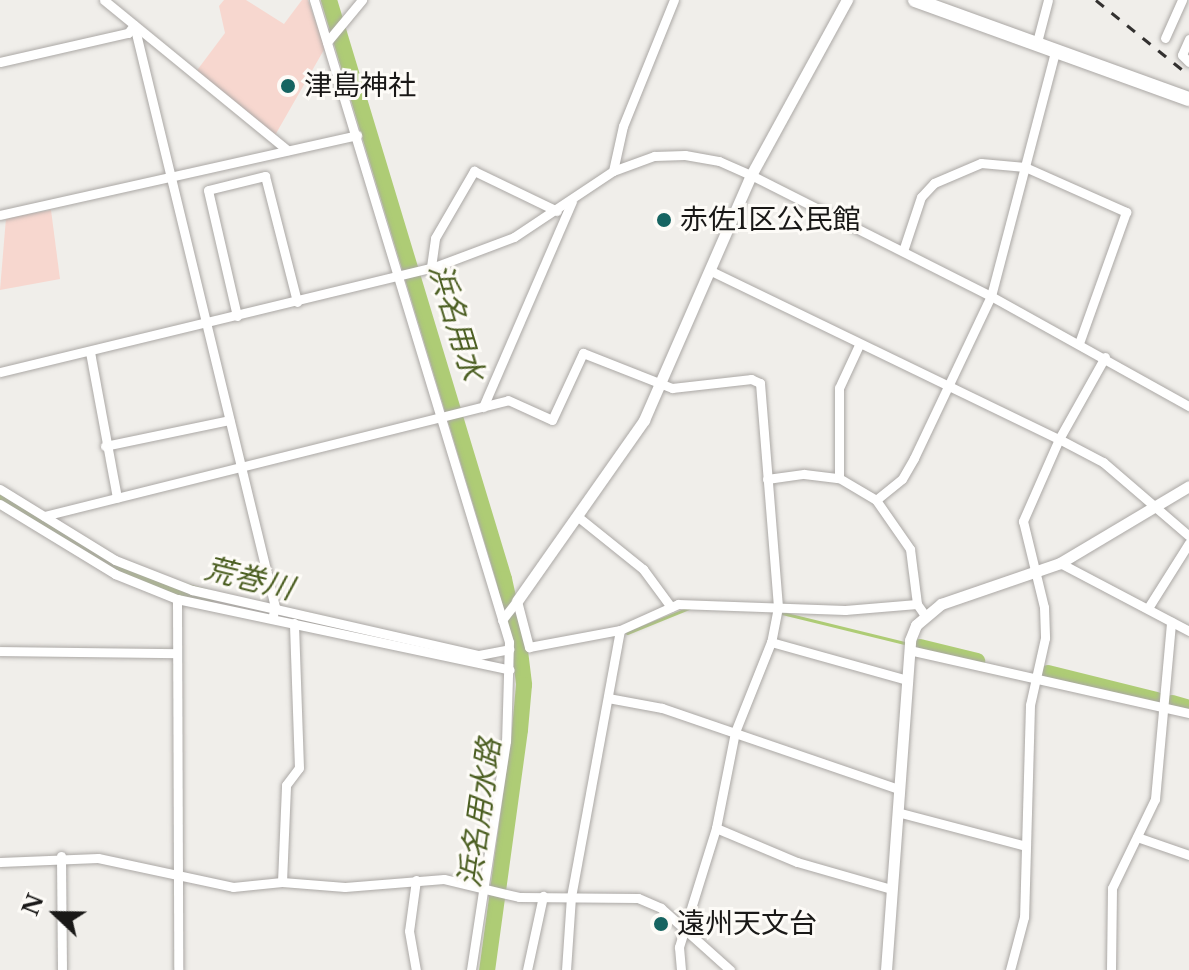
<!DOCTYPE html>
<html>
<head>
<meta charset="utf-8">
<style>
	body { margin:0 }
	#map { position:relative; width:1189px; height:970px; overflow:hidden; background:#f0eeea; font-family:"Libre Baskerville","Noto Sans JP",serif }
	div>[style] { position:absolute }
	[style*='--x'] { left:calc(var(--x)*1px); top:calc(var(--y)*1px); width:calc(var(--w)*1px); rotate:calc(var(--a)*1deg) }
	.green>* { inset:0; background:#f7d7cf }
	.stream>* { height:3px; margin:-1.5px; padding:0 1.5px; transform-origin:1.5px; border-radius:1.5px; background:#aecc75 }
	.river>* { height:16px; margin:-8px; padding:0 8px; transform-origin:8px; border-radius:8px; background:#aecc75 }
	.roads { filter:drop-shadow(0 0 2px #aba8a5) drop-shadow(0 0 2px #aba8a5) }
	.minor>* { height:9px; margin:-4.5px; padding:0 4.5px; transform-origin:4.5px; border-radius:4.5px; background:#fff }
	.tertiary>* { height:11px; margin:-5.5px; padding:0 5.5px; transform-origin:5.5px; border-radius:5.5px; background:#fff }
	.trunk>* { height:14px; margin:-7px; padding:0 7px; transform-origin:7px; border-radius:7px; background:#fff }
	.rail>* { height:3px; margin-top:-1.5px; transform-origin:0; background:repeating-linear-gradient(90deg,#333130 0 10px,transparent 0 20px) }
	.dots>* { width:22px; height:22px; translate:-50% -50%; box-sizing:border-box; border:4px solid #fdfbf7; border-radius:50% }
	span { translate:-50% -50%; white-space:nowrap; text-align:center; line-height:1.15; -webkit-text-stroke:6px #fdfbf7; paint-order:stroke }
	.poi-label { font-size:28px; color:#191817 }
	.left { translate:0 -50%; text-align:left }
	.water-label { font-size:30px; color:#4c5f22; font-style:italic }
	.north { position:absolute; left:16px; top:874px; width:80px; height:80px; -webkit-text-stroke:6px #fdfbf7; paint-order:stroke; rotate:292deg; font-size:22px; font-weight:700; line-height:32px; text-align:center; color:#191817 }
	.north::after { content:''; display:block; margin:auto; width:28px; height:36px; background:#191817; clip-path:polygon(50% 0,100% 100%,50% 72%,0 100%) }
</style>
</head>
<body>
<div id="map">
	<div class="green">
		<div style="clip-path:polygon(224px 0,246px 0,284px 24px,302px 0,308px 0,325px 48px,274px 137px,195px 73px,225px 33px,219px 6px)"></div>
		<div style="clip-path:polygon(51px 210px,60px 279px,0 290px,6px 218px)"></div>
	</div>
	<div class="stream">
		<div style="--x:782;--y:613;--w:126;--a:13.8"></div>
		<div style="--x:627;--y:633;--w:67;--a:-22"></div>
	</div>
	<div class="river">
		<div style="--x:329;--y:0;--w:605;--a:73.18"></div>
		<div style="--x:504;--y:579;--w:74;--a:77.5"></div>
		<div style="--x:520;--y:651;--w:34;--a:83"></div>
		<div style="--x:524;--y:685;--w:45;--a:95.1"></div>
		<div style="--x:520;--y:730;--w:242;--a:97.8"></div>
		<div style="--x:0;--y:497;--w:159;--a:30.6"></div>
		<div style="--x:137;--y:578;--w:72;--a:15.4"></div>
		<div style="--x:302;--y:619;--w:109;--a:13.3"></div>
		<div style="--x:920;--y:647;--w:59;--a:13.8"></div>
		<div style="--x:1048;--y:673;--w:112;--a:13.9"></div>
		<div style="--x:1172;--y:703;--w:18;--a:16"></div>
	</div>
	<div class="roads">
		<div class="minor">
			<div style="--x:104;--y:0;--w:237;--a:39.3"></div>
			<div style="--x:314;--y:0;--w:671;--a:73.1"></div>
			<div style="--x:509;--y:642;--w:99;--a:91.7"></div>
			<div style="--x:506;--y:741;--w:232;--a:98.7"></div>
			<div style="--x:1165;--y:38;--w:42;--a:-65.9"></div>
			<div style="--x:1189;--y:39;--w:17;--a:114"></div>
			<div style="--x:1182;--y:55;--w:10;--a:45"></div>
			<div style="--x:327;--y:42;--w:55;--a:-50.2"></div>
			<div style="--x:1037;--y:42;--w:43;--a:-75.3"></div>
			<div style="--x:0;--y:62;--w:131;--a:-12.8"></div>
			<div style="--x:128;--y:33;--w:10;--a:-53"></div>
			<div style="--x:134;--y:25;--w:599;--a:76.38"></div>
			<div style="--x:275;--y:607;--w:12;--a:104"></div>
			<div style="--x:613;--y:171;--w:46;--a:-77.5"></div>
			<div style="--x:623;--y:126;--w:136;--a:-68"></div>
			<div style="--x:0;--y:215;--w:366;--a:-12.6"></div>
			<div style="--x:903;--y:251;--w:57;--a:-71.6"></div>
			<div style="--x:921;--y:197;--w:19;--a:-47"></div>
			<div style="--x:934;--y:183;--w:51;--a:-23.1"></div>
			<div style="--x:981;--y:163;--w:44;--a:5.2"></div>
			<div style="--x:1025;--y:167;--w:111;--a:24"></div>
			<div style="--x:1126;--y:212;--w:139;--a:109.7"></div>
			<div style="--x:431;--y:267;--w:29;--a:-82"></div>
			<div style="--x:435;--y:238;--w:78;--a:-59.8"></div>
			<div style="--x:474;--y:171;--w:92;--a:25.7"></div>
			<div style="--x:711;--y:271;--w:386;--a:25.8"></div>
			<div style="--x:1059;--y:439;--w:90;--a:113.7"></div>
			<div style="--x:1023;--y:521;--w:89;--a:76.3"></div>
			<div style="--x:1044;--y:607;--w:31;--a:88"></div>
			<div style="--x:1045;--y:638;--w:69;--a:102.6"></div>
			<div style="--x:1030;--y:705;--w:212;--a:91.6"></div>
			<div style="--x:1024;--y:917;--w:55;--a:104.8"></div>
			<div style="--x:237;--y:316;--w:129;--a:-103"></div>
			<div style="--x:208;--y:190;--w:59;--a:-13.8"></div>
			<div style="--x:265;--y:176;--w:130;--a:75.7"></div>
			<div style="--x:90;--y:352;--w:148;--a:79.5"></div>
			<div style="--x:1105;--y:357;--w:94;--a:119.3"></div>
			<div style="--x:1059;--y:439;--w:50;--a:27.6"></div>
			<div style="--x:1103;--y:462;--w:113;--a:40.7"></div>
			<div style="--x:0;--y:372;--w:450;--a:-13.6"></div>
			<div style="--x:437;--y:266;--w:82;--a:-20.6"></div>
			<div style="--x:514;--y:237;--w:119;--a:-33.7"></div>
			<div style="--x:613;--y:171;--w:44;--a:-20.1"></div>
			<div style="--x:654;--y:156;--w:31;--a:-2"></div>
			<div style="--x:685;--y:155;--w:35;--a:10"></div>
			<div style="--x:719;--y:161;--w:35;--a:24"></div>
			<div style="--x:751;--y:175;--w:269;--a:26.8"></div>
			<div style="--x:991;--y:296;--w:227;--a:29.1"></div>
			<div style="--x:483;--y:407;--w:224;--a:-66.6"></div>
			<div style="--x:105;--y:446;--w:127;--a:-11.8"></div>
			<div style="--x:839;--y:478;--w:90;--a:-90"></div>
			<div style="--x:839;--y:388;--w:47;--a:-65.1"></div>
			<div style="--x:767;--y:479;--w:37;--a:-8"></div>
			<div style="--x:804;--y:474;--w:35;--a:7"></div>
			<div style="--x:839;--y:478;--w:43;--a:30.7"></div>
			<div style="--x:876;--y:500;--w:60;--a:55.2"></div>
			<div style="--x:910;--y:549;--w:55;--a:82.7"></div>
			<div style="--x:917;--y:604;--w:12;--a:55"></div>
			<div style="--x:0;--y:489;--w:135;--a:31.7"></div>
			<div style="--x:115;--y:560;--w:83;--a:21.3"></div>
			<div style="--x:192;--y:590;--w:294;--a:12.8"></div>
			<div style="--x:479;--y:655;--w:31;--a:-11"></div>
			<div style="--x:876;--y:500;--w:33;--a:-39"></div>
			<div style="--x:902;--y:479;--w:24;--a:-60"></div>
			<div style="--x:914;--y:458;--w:179;--a:-64.6"></div>
			<div style="--x:991;--y:296;--w:255;--a:-75.3"></div>
			<div style="--x:0;--y:504;--w:135;--a:31.3"></div>
			<div style="--x:115;--y:574;--w:67;--a:22"></div>
			<div style="--x:177;--y:599;--w:340;--a:12"></div>
			<div style="--x:44;--y:516;--w:478;--a:-14"></div>
			<div style="--x:508;--y:400;--w:48;--a:24.4"></div>
			<div style="--x:552;--y:420;--w:74;--a:-65.2"></div>
			<div style="--x:583;--y:353;--w:96;--a:21.5"></div>
			<div style="--x:672;--y:388;--w:80;--a:-6.5"></div>
			<div style="--x:751;--y:379;--w:10;--a:24"></div>
			<div style="--x:760;--y:383;--w:225;--a:85.4"></div>
			<div style="--x:778;--y:607;--w:36;--a:101"></div>
			<div style="--x:771;--y:642;--w:97;--a:111.8"></div>
			<div style="--x:735;--y:732;--w:98;--a:101.2"></div>
			<div style="--x:716;--y:828;--w:125;--a:107.3"></div>
			<div style="--x:679;--y:947;--w:23;--a:85"></div>
			<div style="--x:577;--y:516;--w:85;--a:38.8"></div>
			<div style="--x:643;--y:569;--w:47;--a:53.6"></div>
			<div style="--x:1060;--y:563;--w:146;--a:27.8"></div>
			<div style="--x:177;--y:599;--w:371;--a:89.8"></div>
			<div style="--x:517;--y:601;--w:48;--a:75.4"></div>
			<div style="--x:529;--y:647;--w:93;--a:-10.6"></div>
			<div style="--x:620;--y:630;--w:64;--a:-24.1"></div>
			<div style="--x:678;--y:604;--w:167;--a:2.1"></div>
			<div style="--x:845;--y:610;--w:72;--a:-4.8"></div>
			<div style="--x:1148;--y:608;--w:77;--a:-57.8"></div>
			<div style="--x:502;--y:620;--w:24;--a:-52"></div>
			<div style="--x:771;--y:642;--w:141;--a:15.6"></div>
			<div style="--x:909;--y:650;--w:287;--a:12.7"></div>
			<div style="--x:0;--y:651;--w:176;--a:0.7"></div>
			<div style="--x:608;--y:698;--w:55;--a:10.5"></div>
			<div style="--x:662;--y:708;--w:250;--a:18.9"></div>
			<div style="--x:897;--y:812;--w:133;--a:14.8"></div>
			<div style="--x:716;--y:828;--w:88;--a:22.8"></div>
			<div style="--x:797;--y:862;--w:98;--a:16"></div>
			<div style="--x:1137;--y:837;--w:55;--a:19.1"></div>
			<div style="--x:61;--y:856;--w:114;--a:89.5"></div>
			<div style="--x:0;--y:862;--w:98;--a:-2.3"></div>
			<div style="--x:98;--y:858;--w:138;--a:12.1"></div>
			<div style="--x:233;--y:887;--w:49;--a:-5.8"></div>
			<div style="--x:282;--y:882;--w:63;--a:4.5"></div>
			<div style="--x:345;--y:887;--w:99;--a:-4.6"></div>
			<div style="--x:444;--y:879;--w:77;--a:13.5"></div>
			<div style="--x:519;--y:897;--w:119;--a:0.5"></div>
			<div style="--x:638;--y:898;--w:25;--a:23"></div>
			<div style="--x:661;--y:908;--w:93;--a:41.9"></div>
			<div style="--x:416;--y:880;--w:51;--a:97.8"></div>
			<div style="--x:409;--y:931;--w:40;--a:80"></div>
			<div style="--x:282;--y:882;--w:97;--a:-87.6"></div>
			<div style="--x:286;--y:785;--w:21;--a:-53"></div>
			<div style="--x:299;--y:768;--w:145;--a:-92"></div>
			<div style="--x:527;--y:970;--w:76;--a:-77.8"></div>
			<div style="--x:566;--y:970;--w:73;--a:-86.1"></div>
			<div style="--x:571;--y:897;--w:271;--a:-79.6"></div>
			<div style="--x:1111;--y:970;--w:82;--a:-89.3"></div>
			<div style="--x:1112;--y:888;--w:99;--a:-64.2"></div>
			<div style="--x:1155;--y:799;--w:178;--a:-84.8"></div>
		</div>
		<div class="tertiary">
			<div style="--x:517;--y:601;--w:221;--a:-54.9"></div>
			<div style="--x:644;--y:420;--w:267;--a:-66.4"></div>
			<div style="--x:751;--y:175;--w:200;--a:-61.3"></div>
			<div style="--x:886;--y:970;--w:331;--a:-85.8"></div>
			<div style="--x:910;--y:640;--w:16;--a:-68"></div>
			<div style="--x:916;--y:625;--w:33;--a:-40"></div>
			<div style="--x:941;--y:604;--w:126;--a:-19"></div>
			<div style="--x:1060;--y:563;--w:150;--a:-30.8"></div>
		</div>
		<div class="trunk">
			<div style="--x:915;--y:0;--w:291;--a:19.9"></div>
		</div>
	</div>
	<div class="rail">
		<div style="--x:1096;--y:0;--w:119;--a:38.9"></div>
	</div>
	<div class="dots">
		<div style="left:288px;top:86px;background:#166461"></div>
		<div style="left:664px;top:220px;background:#166461"></div>
		<div style="left:661px;top:924px;background:#166461"></div>
	</div>
	<div class="poi-label">
		<span class="left" style="left:304px;top:86px">津島神社</span>
		<span class="left" style="left:680px;top:220px">赤佐1区公民館</span>
		<span class="left" style="left:677px;top:924px">遠州天文台</span>
	</div>
	<div class="water-label">
		<span style="left:456px;top:322px;rotate:73deg">浜名用水</span>
		<span style="left:249px;top:579px;rotate:14deg">荒巻川</span>
		<span style="left:480px;top:813px;rotate:-82deg">浜名用水路</span>
	</div>
	<div class="north">N</div>
</div>
</body>
</html>
